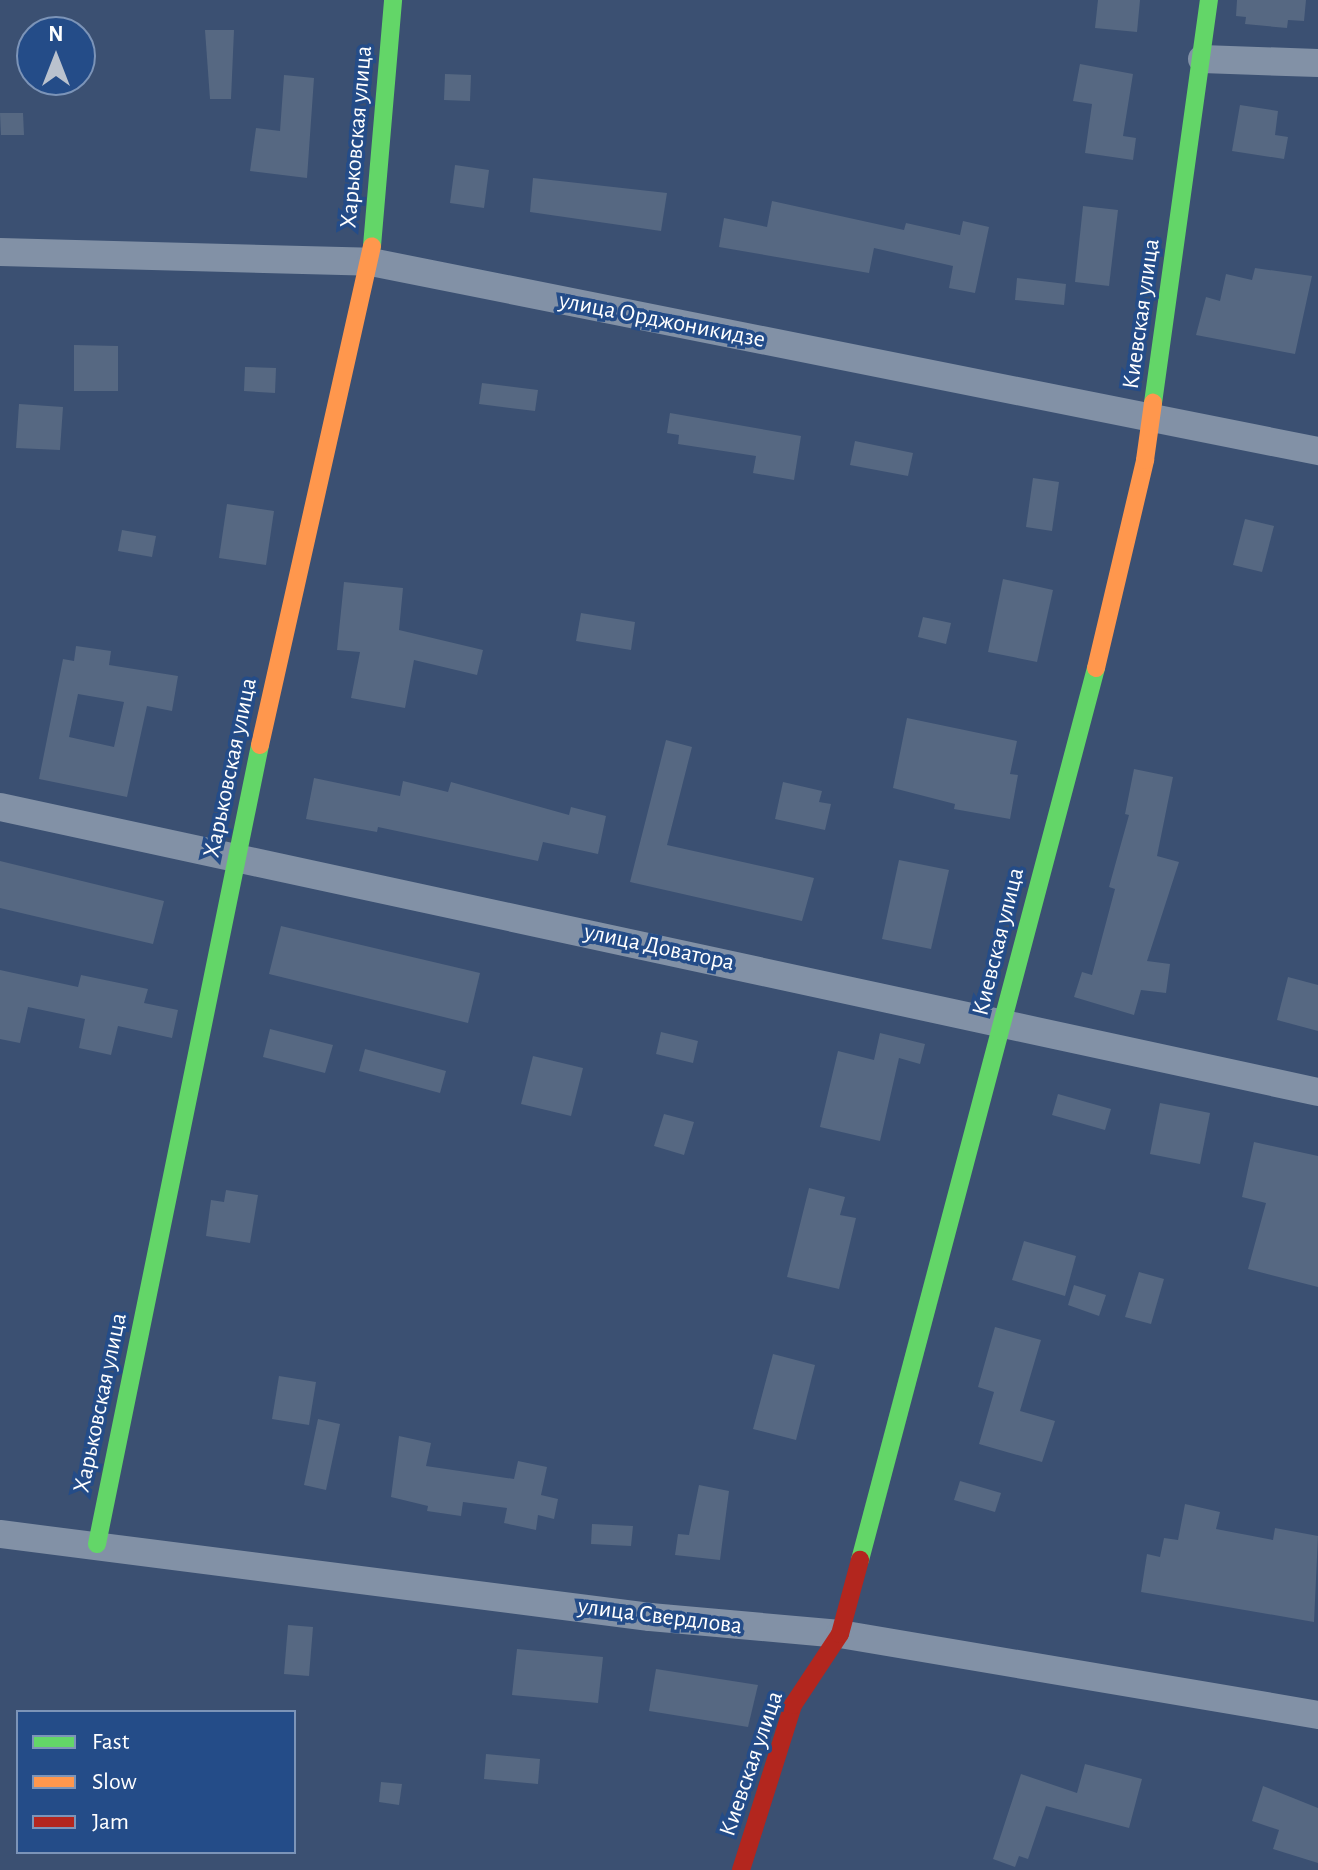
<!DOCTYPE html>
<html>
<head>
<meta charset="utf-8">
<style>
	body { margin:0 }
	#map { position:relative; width:1318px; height:1870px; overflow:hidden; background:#3b5072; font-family:"Alegreya Sans",sans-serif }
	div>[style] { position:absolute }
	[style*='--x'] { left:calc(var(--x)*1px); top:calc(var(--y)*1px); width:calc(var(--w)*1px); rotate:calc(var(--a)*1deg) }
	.building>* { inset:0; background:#566882 }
	.street>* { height:28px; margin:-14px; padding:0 14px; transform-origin:14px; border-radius:14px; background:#8291a6 }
	.fast>* { height:18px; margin:-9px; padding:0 9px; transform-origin:9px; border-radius:9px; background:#63d668 }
	.slow>* { height:18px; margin:-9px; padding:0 9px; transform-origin:9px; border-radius:9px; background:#ff974d }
	.jam>* { height:18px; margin:-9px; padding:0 9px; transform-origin:9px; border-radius:9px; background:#b3261e }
	span { translate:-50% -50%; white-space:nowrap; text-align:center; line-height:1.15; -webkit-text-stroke:7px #244c88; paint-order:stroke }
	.street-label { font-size:24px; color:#fff }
	.legend { position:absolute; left:16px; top:1710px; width:280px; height:144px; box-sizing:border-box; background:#244c88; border:2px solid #7c94b8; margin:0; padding:10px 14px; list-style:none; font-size:24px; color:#fff }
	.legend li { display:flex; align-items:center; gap:16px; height:40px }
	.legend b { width:40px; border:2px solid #7c94b8 }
	.north { position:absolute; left:16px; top:16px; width:80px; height:80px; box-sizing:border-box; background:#244c88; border:2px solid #7c94b8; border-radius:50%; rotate:0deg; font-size:22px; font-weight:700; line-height:32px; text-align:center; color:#fff }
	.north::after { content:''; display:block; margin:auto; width:28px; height:36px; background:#bac2ce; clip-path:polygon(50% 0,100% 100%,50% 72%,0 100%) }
</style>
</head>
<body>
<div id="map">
	<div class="building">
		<div style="clip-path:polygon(1098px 0,1140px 0,1137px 32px,1095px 28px)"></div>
		<div style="clip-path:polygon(1237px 0,1306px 0,1304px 21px,1288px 20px,1287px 28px,1245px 24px,1246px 17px,1236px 16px)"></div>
		<div style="clip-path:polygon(205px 30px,234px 30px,231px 99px,210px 99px)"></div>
		<div style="clip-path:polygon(1080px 64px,1133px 74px,1123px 136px,1136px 138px,1133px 160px,1085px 153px,1092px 104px,1073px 101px)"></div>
		<div style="clip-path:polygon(445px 74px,471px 75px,470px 101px,444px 100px)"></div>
		<div style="clip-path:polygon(284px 75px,314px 78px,307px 178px,250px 171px,256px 128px,280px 131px)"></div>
		<div style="clip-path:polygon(1240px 105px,1278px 111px,1275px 135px,1288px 137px,1284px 159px,1232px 151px)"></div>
		<div style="clip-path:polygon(0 113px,23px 113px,24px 135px,1px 135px)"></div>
		<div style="clip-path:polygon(455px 165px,489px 170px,484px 208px,450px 203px)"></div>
		<div style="clip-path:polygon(533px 178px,667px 193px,661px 231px,530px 212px)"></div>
		<div style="clip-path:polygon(772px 201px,904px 230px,906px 223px,960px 235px,963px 221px,989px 227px,975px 293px,949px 288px,953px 266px,874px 248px,869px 273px,719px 247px,724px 218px,767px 227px)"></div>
		<div style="clip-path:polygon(1083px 206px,1118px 210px,1109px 286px,1075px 282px)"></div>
		<div style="clip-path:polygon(1255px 268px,1312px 276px,1295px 354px,1196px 335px,1206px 297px,1220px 301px,1226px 274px,1252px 280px)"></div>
		<div style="clip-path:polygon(1017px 278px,1066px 284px,1064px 305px,1015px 300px)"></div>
		<div style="clip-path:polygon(74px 345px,118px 346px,118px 391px,74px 391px)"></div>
		<div style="clip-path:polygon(245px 367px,276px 368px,275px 393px,244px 391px)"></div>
		<div style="clip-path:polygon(482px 383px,538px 390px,535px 411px,479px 404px)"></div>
		<div style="clip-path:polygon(19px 404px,63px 407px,60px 450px,16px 448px)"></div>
		<div style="clip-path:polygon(670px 413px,801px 436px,794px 480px,753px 473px,756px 456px,678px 444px,679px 435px,667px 433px)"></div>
		<div style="clip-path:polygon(855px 441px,913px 453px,908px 476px,850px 465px)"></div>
		<div style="clip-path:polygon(1033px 478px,1059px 482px,1052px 531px,1026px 527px)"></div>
		<div style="clip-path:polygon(227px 504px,274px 511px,266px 565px,219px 558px)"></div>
		<div style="clip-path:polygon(1245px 519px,1274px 526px,1262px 572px,1233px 565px)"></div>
		<div style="clip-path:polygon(122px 530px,156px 536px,152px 557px,118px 551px)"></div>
		<div style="clip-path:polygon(1003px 579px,1053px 590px,1037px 662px,988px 652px)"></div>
		<div style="clip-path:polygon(344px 582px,403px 588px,399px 630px,483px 650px,477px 675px,414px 660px,405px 708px,351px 698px,360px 652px,337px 650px)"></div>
		<div style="clip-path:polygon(581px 613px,635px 622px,631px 650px,576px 641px)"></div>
		<div style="clip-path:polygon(923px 617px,951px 623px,946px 644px,918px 637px)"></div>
		<div style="clip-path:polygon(evenodd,76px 646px,111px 651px,109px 665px,178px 676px,172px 711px,147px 706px,127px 797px,39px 779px,63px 659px,74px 661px,76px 646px,78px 694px,124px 702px,114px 747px,69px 737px,78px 694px)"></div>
		<div style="clip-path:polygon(907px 718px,1017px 741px,1010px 774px,1018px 775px,1010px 819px,954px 809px,955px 804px,893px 788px)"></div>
		<div style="clip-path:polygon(666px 740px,692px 747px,667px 845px,814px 878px,802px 921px,630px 882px)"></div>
		<div style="clip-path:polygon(1134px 769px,1173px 777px,1157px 856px,1179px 862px,1147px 961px,1170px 964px,1166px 993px,1141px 990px,1134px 1015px,1074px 997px,1082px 972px,1092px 975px,1115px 889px,1109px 887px,1129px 815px,1125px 814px)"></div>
		<div style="clip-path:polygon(314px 778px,400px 796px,403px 781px,448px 792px,451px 782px,569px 815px,571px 807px,606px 816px,598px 854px,543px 842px,538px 861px,378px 827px,377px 832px,306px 819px)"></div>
		<div style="clip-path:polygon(783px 782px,822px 791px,819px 802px,831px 804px,825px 830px,775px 819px)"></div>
		<div style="clip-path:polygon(899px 860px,949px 870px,931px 949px,882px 939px)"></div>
		<div style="clip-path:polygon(0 861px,164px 901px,153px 944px,0 908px)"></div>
		<div style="clip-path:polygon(281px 926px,480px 973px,468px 1023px,269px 974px)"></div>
		<div style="clip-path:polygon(0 970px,78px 987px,81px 975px,148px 989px,144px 1003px,178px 1010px,172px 1038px,118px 1026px,111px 1055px,79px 1048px,85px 1019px,28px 1007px,20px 1043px,0 1039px)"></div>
		<div style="clip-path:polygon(1288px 977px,1318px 985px,1318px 1031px,1277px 1020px)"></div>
		<div style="clip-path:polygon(270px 1029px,333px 1045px,325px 1073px,263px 1057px)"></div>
		<div style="clip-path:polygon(661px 1032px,698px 1041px,693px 1063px,656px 1054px)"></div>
		<div style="clip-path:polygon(880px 1033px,925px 1044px,920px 1064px,899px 1058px,880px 1141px,820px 1127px,838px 1051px,874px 1060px)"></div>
		<div style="clip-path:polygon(365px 1049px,446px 1071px,440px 1093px,359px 1071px)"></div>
		<div style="clip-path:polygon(533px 1056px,583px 1068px,571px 1116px,521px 1104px)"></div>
		<div style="clip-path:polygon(1058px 1094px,1111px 1109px,1105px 1130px,1052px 1115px)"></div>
		<div style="clip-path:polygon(1160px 1103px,1210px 1113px,1200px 1164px,1150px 1154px)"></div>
		<div style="clip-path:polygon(664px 1114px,694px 1122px,684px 1155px,654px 1146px)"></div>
		<div style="clip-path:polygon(1254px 1142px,1318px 1156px,1318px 1287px,1248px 1269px,1266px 1203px,1242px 1197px)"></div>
		<div style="clip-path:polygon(809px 1188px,845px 1197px,840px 1215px,856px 1218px,839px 1289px,787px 1277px)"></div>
		<div style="clip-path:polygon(226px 1190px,258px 1195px,250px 1243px,206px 1236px,211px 1200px,224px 1202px)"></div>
		<div style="clip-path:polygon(1024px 1241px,1076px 1256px,1065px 1296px,1012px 1280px)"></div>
		<div style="clip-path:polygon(1139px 1272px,1164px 1279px,1151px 1324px,1125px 1317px)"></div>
		<div style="clip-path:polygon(1074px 1285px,1106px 1295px,1099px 1316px,1068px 1305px)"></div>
		<div style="clip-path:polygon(995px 1327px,1041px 1340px,1020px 1411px,1055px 1421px,1042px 1462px,979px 1444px,994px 1392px,978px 1387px)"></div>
		<div style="clip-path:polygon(773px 1354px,815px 1365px,796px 1440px,753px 1429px)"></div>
		<div style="clip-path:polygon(279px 1376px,316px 1382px,309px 1425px,272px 1419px)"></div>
		<div style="clip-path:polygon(318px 1419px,340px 1424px,326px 1490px,304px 1485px)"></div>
		<div style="clip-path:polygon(399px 1436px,431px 1443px,426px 1466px,514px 1479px,518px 1461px,547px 1467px,541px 1495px,558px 1499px,554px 1519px,538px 1515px,536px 1530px,504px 1523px,507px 1508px,463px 1502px,461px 1516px,427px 1511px,428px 1506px,391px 1497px)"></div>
		<div style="clip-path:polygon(960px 1481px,1001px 1493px,995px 1512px,954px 1500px)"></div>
		<div style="clip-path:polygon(699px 1485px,729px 1491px,720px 1560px,675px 1555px,678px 1534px,689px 1535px)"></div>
		<div style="clip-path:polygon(1185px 1504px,1220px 1512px,1216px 1529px,1273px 1540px,1275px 1528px,1318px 1536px,1314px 1622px,1141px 1592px,1147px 1554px,1160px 1557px,1164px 1538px,1178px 1540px)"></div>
		<div style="clip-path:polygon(592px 1524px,633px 1526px,631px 1546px,591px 1544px)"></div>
		<div style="clip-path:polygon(288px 1625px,313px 1627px,309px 1676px,284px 1674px)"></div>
		<div style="clip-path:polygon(517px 1649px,603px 1657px,598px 1703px,512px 1695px)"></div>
		<div style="clip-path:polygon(656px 1669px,758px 1685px,748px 1727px,649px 1711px)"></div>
		<div style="clip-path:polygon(486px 1754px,540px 1759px,538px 1784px,484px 1779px)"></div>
		<div style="clip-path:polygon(1085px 1764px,1142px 1779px,1129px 1828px,1046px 1806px,1028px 1859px,1019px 1856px,1015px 1867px,993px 1859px,1021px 1774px,1077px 1793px)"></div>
		<div style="clip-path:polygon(381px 1782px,402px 1784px,399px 1805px,379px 1802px)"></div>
		<div style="clip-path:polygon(1263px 1786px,1318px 1808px,1318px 1863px,1273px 1849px,1279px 1830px,1252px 1821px)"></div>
	</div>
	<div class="street">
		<div style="--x:1202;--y:59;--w:116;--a:2"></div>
		<div style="--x:0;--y:252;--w:371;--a:1.5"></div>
		<div style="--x:371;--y:262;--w:966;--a:11.29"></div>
		<div style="--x:0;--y:807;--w:1348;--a:12.2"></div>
		<div style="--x:0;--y:1534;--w:655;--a:7.28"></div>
		<div style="--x:650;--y:1617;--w:191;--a:5.1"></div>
		<div style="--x:840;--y:1634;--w:485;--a:9.6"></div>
	</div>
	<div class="fast">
		<div style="--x:372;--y:246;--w:247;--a:-85.1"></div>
		<div style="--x:1153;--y:403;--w:407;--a:-82.1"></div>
		<div style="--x:97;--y:1544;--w:815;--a:-78.47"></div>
		<div style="--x:860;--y:1560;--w:923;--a:-75.18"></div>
	</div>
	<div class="slow">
		<div style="--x:1096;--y:668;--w:214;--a:-76.7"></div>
		<div style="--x:1145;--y:460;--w:58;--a:-82"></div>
		<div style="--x:260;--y:745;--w:511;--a:-77.35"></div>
	</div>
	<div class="jam">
		<div style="--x:741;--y:1870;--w:173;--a:-72.5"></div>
		<div style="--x:793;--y:1705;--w:85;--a:-56.5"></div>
		<div style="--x:840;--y:1634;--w:77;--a:-74.9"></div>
	</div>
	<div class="street-label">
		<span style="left:357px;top:137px;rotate:-85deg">Харьковская улица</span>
		<span style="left:1142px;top:314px;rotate:-82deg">Киевская улица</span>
		<span style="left:662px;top:321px;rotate:11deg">улица Орджоникидзе</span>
		<span style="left:231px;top:768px;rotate:-78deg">Харьковская улица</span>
		<span style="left:999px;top:942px;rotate:-76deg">Киевская улица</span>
		<span style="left:659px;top:948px;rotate:12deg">улица Доватора</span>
		<span style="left:101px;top:1403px;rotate:-78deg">Харьковская улица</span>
		<span style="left:660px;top:1617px;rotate:7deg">улица Свердлова</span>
		<span style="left:752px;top:1764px;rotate:-71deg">Киевская улица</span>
	</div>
	<ul class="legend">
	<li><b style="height:10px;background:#63d668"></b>Fast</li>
	<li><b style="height:10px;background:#ff974d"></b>Slow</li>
	<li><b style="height:10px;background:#b3261e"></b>Jam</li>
	</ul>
	<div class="north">N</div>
</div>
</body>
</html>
